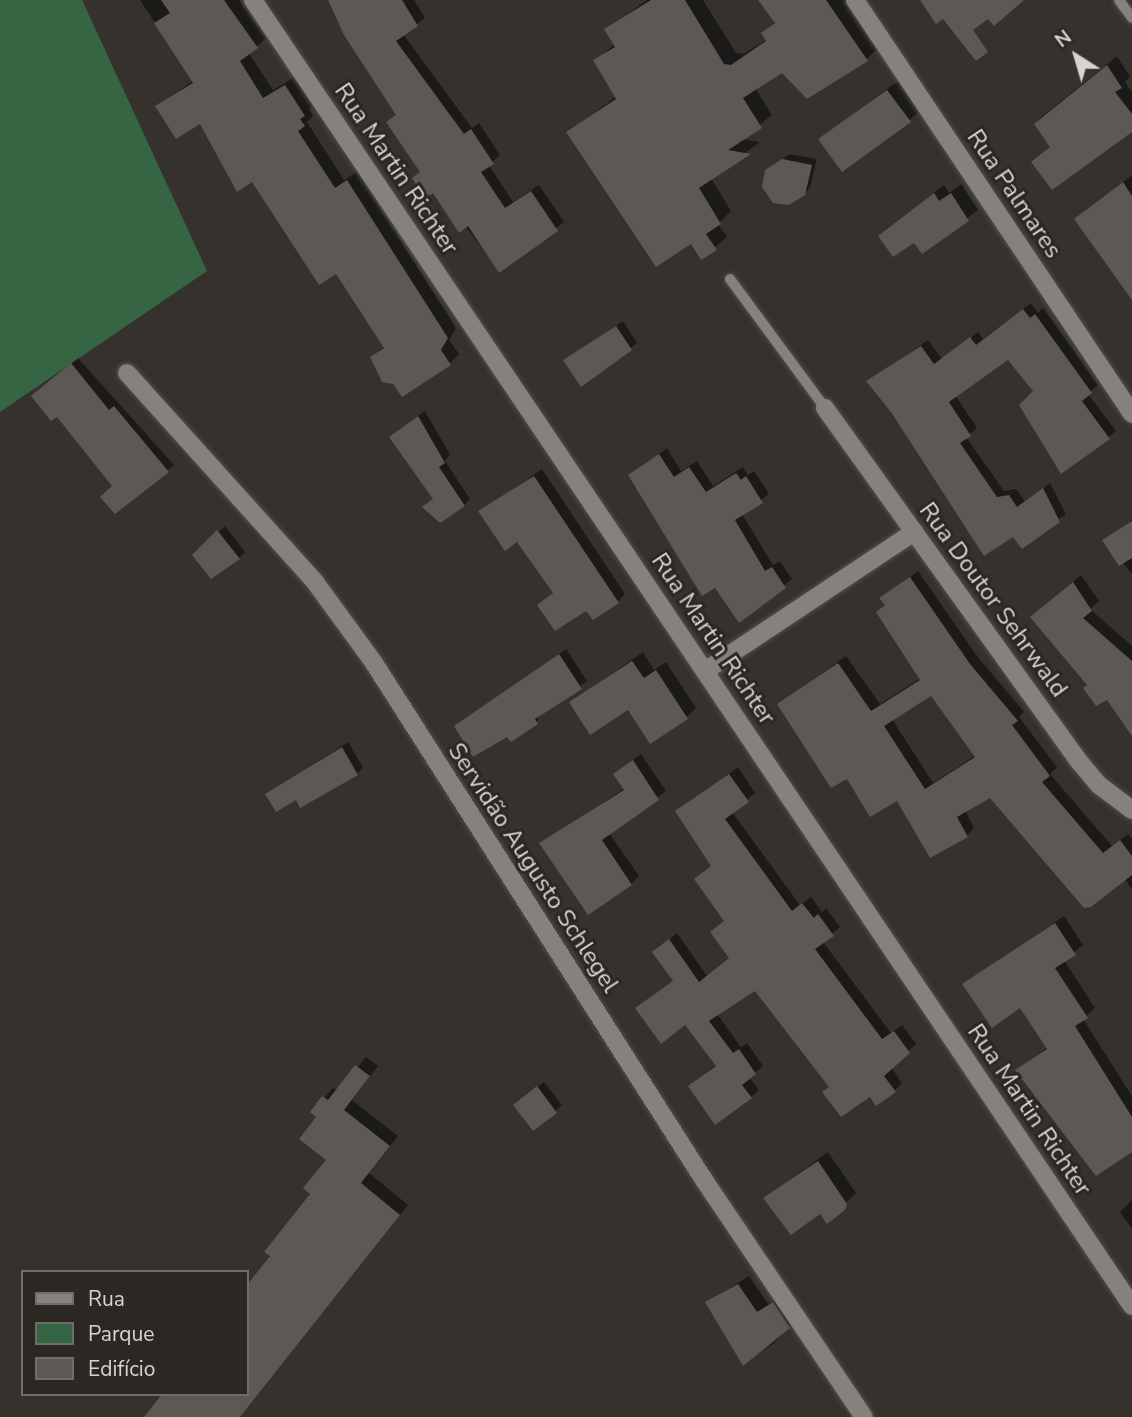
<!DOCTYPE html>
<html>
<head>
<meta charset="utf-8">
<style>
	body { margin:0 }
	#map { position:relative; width:1132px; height:1417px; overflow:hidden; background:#35322e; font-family:"Nunito Sans",sans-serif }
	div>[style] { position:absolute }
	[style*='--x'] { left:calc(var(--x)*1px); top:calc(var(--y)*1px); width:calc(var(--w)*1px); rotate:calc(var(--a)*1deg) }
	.green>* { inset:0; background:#356542 }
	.shadow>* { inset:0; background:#0007 }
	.building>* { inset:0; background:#5c5955 }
	.roads { filter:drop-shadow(0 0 2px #504e4a) drop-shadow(0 0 2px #504e4a) }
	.service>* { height:10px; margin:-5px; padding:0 5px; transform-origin:5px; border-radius:5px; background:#85817d }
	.minor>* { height:18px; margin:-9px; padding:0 9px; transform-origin:9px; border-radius:9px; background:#85817d }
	span { translate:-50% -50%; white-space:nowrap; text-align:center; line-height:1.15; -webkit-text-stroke:6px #2b2824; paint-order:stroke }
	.street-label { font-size:24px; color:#d6d4d1 }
	.legend { position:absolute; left:21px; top:1270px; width:228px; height:126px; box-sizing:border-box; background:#2b2824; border:2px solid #6f6d69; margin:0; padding:9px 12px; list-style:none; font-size:21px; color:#d6d4d1 }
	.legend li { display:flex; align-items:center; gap:14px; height:35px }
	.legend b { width:35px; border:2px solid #6f6d69 }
	.north { position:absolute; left:1041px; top:21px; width:70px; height:70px; -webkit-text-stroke:5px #2b2824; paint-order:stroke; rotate:323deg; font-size:19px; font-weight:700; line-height:28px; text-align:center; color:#d6d4d1 }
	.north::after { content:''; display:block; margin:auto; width:24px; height:32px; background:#d6d4d1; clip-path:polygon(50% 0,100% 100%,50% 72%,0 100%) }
</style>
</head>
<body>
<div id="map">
	<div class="green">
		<div style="clip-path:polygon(0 0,82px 0,207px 271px,0 412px)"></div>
	</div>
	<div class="shadow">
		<div style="clip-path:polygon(140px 0,239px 0,266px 38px,249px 53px,273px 90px,295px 77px,313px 105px,309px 109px,313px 116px,307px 122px,344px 180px,357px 172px,456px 328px,449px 340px,459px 354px,450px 363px,403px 395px,372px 357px,385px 346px,336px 272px,200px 121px,157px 106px,193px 81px)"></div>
		<div style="clip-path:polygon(329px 0,414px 0,425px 18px,403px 34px,472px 128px,479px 123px,500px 155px,489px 165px,513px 202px,539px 185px,564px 222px,499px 271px,388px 122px,397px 114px)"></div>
		<div style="clip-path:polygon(647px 0,703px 0,736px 53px,744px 54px,767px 39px,763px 33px,776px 21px,770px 0,846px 0,878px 48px,867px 59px,782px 71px,755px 88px,772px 115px,742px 139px,760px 142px,711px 178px,731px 211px,718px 224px,727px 237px,702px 258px,691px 242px,568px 132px,617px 96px,595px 61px,615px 44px,606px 29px)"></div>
		<div style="clip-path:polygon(1117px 56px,1130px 77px,1125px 82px,1132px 92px,1132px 129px,1033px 162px,1052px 145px,1036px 124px,1039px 119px)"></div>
		<div style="clip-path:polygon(898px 81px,919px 111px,910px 120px,820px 139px)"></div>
		<div style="clip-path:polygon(789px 154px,817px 159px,810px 187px,804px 194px,767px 171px)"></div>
		<div style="clip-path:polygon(1132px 175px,1132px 297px,1085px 211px)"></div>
		<div style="clip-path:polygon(961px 184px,978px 210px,922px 251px,914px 240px,880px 236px,944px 185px,949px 193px)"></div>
		<div style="clip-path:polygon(1031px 303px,1038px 313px,1043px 308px,1098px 385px,1088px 394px,1116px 431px,1062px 472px,1035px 391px,1008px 358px,955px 395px,977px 428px,966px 437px,1004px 491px,1016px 489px,1025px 502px,1050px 483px,1066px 514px,1022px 546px,868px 382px,928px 340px,942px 359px,978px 332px,983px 339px)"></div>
		<div style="clip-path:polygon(623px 321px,637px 343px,581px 384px,565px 360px)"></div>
		<div style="clip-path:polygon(78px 358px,174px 465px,167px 471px,114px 486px,39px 390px)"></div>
		<div style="clip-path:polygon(425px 411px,450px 455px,445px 461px,470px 499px,464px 505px,397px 431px)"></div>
		<div style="clip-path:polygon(667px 448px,681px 471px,697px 461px,713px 486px,743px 467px,748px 475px,754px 471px,769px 494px,742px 514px,773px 565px,780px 561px,792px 579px,739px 620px,630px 476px)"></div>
		<div style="clip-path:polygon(542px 469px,625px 594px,618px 602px,586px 609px,554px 592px,518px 540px,481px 512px)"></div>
		<div style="clip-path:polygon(1132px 520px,1132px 574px,1105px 541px)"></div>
		<div style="clip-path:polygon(225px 526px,245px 552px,239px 558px,194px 556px)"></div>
		<div style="clip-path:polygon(evenodd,918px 571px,977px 656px,1024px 712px,1019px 717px,1057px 767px,1050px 774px,1112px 846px,1128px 834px,1132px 839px,1132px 890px,1125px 879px,991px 795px,965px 810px,974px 828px,967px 836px,848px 776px,779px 704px,846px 656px,880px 704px,921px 678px,878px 612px,886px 604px,882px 598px,918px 571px,932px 693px,976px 755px,933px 783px,892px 719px,932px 693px)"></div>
		<div style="clip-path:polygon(1081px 575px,1099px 601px,1090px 609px,1132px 646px,1132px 733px,1108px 698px,1089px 684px,1032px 617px)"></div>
		<div style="clip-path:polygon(566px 649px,587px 681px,541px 713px,537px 722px,456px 726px)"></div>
		<div style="clip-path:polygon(643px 652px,654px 670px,666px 662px,696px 708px,687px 717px,571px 702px)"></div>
		<div style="clip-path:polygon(348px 742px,363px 767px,357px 774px,297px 798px,267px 794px)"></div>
		<div style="clip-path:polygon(641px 754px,666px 791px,609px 833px,639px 876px,631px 884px,541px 844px,625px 788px,615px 774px)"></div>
		<div style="clip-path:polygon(738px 767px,755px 793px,732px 812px,800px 905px,811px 897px,822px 912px,826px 908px,840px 927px,823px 942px,891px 1033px,902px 1025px,916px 1044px,891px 1067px,902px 1083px,895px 1090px,870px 1094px,830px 1086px,755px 989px,717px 1014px,741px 1047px,747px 1043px,763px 1066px,749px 1077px,759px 1090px,751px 1097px,690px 1086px,717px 1064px,686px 1023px,645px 1001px,675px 980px,654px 952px,677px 933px,707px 976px,731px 957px,712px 865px,678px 811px)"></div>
		<div style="clip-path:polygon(1064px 916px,1083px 945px,1064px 960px,1095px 1008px,1083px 1019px,1132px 1096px,1132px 1151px,1017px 1070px,1048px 1047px,1021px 1006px,965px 984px)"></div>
		<div style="clip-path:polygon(366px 1057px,378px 1066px,352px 1100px,398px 1136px,369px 1173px,408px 1205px,240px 1417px,152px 1417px,247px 1394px,247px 1288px,313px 1194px,328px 1159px,318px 1116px,312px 1112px,333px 1088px,338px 1091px)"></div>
		<div style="clip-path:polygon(544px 1082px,562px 1105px,534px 1129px,522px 1099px)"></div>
		<div style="clip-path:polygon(828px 1152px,856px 1193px,827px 1221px,821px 1212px,765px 1198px)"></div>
		<div style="clip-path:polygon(1132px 1200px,1132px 1229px,1120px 1212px)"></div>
		<div style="clip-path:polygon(749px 1276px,768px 1304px,783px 1294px,798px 1317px,774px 1343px,743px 1363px,707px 1302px)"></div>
	</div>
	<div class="building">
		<div style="clip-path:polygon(161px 0,224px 0,258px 48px,240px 61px,263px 98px,285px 85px,305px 116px,300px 119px,305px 126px,298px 131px,335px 188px,347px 180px,448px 338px,441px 350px,451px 365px,402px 397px,393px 384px,382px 382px,370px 357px,384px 348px,336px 274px,319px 285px,252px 182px,237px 192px,200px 124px,176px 139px,155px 106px,193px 83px,154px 23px,170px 13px)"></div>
		<div style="clip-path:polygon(328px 0,402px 0,418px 26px,396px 41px,464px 134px,471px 129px,494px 164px,481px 172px,505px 208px,531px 191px,558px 231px,499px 273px,468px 226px,459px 233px,433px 193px,425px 199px,412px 178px,420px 172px,386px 122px,396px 115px,344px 35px)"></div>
		<div style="clip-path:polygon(651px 0,685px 0,724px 64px,731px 65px,766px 41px,761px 33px,775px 23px,758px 0,826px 0,868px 61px,807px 99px,782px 73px,743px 98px,762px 128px,728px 150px,751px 154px,699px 188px,721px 224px,706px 234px,717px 250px,701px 260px,691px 244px,656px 267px,566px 132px,616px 99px,593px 60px,615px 47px,604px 29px)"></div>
		<div style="clip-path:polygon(920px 0,1024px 0,994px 26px,988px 19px,973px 30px,988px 52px,976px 61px,943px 19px,936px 24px)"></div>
		<div style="clip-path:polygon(1107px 65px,1122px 88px,1115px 92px,1132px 114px,1132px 132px,1052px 190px,1031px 162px,1050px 147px,1034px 124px)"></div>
		<div style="clip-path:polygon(887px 90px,911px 122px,842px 172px,818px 139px)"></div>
		<div style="clip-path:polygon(782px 159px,812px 165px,805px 195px,789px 205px,773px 203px,762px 187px,765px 170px)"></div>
		<div style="clip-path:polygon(1123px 182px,1132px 196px,1132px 300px,1074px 219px)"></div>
		<div style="clip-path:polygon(934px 193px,939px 201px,951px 193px,969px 221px,922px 254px,914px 243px,893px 257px,878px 236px)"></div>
		<div style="clip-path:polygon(1023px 309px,1030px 318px,1035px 314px,1092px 393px,1082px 401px,1110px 439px,1061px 474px,1019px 405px,1033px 391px,1008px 360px,949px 402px,971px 436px,960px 443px,997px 497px,1009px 495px,1017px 507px,1043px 488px,1060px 522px,1022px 549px,1013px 537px,984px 556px,891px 412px,866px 381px,921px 346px,934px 364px,970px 337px,976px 345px)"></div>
		<div style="clip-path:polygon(616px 326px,632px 350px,581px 387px,563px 360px)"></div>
		<div style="clip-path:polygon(71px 363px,109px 410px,114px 406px,169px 472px,115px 514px,100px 497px,112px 486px,57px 417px,51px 421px,31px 396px)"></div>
		<div style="clip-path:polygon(418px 416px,445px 463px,439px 467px,465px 506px,440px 523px,422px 507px,433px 499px,389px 437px)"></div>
		<div style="clip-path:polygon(659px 454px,674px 477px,689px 467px,706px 492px,736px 473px,741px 480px,746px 476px,763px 503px,735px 520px,765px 571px,772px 567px,786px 588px,739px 623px,715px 588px,702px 596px,628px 475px)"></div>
		<div style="clip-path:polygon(534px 476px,619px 603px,593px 620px,586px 611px,555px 631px,537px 605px,553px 593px,517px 542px,505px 551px,478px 511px)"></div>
		<div style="clip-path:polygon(1132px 521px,1132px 558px,1119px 566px,1102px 540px)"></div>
		<div style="clip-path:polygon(217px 530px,240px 559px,211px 579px,192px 555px)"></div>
		<div style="clip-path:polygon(evenodd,910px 577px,970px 664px,1018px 721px,1012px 725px,1050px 776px,1042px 782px,1103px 853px,1120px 840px,1132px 856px,1132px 875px,1091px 907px,1084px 908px,990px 798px,957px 817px,968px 837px,930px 858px,897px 801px,870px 817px,847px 779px,831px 788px,777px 704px,838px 663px,871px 711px,920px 680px,876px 612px,885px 605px,879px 598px,910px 577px,931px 696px,975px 757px,925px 789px,884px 726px,931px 696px)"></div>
		<div style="clip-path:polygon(1073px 582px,1092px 611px,1083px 618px,1132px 661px,1132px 736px,1107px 700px,1096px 706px,1083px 688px,1087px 685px,1030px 617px)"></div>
		<div style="clip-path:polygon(559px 654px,582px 689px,535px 719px,538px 724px,511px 742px,507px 737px,473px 757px,454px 726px)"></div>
		<div style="clip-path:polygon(632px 661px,644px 678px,656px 670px,688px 719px,650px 744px,628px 710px,590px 735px,569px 702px)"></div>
		<div style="clip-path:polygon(342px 747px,358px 775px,300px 808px,296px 800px,276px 812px,265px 794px)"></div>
		<div style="clip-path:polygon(633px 760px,659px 800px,602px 840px,632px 885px,588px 915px,539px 843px,624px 790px,613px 774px)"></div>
		<div style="clip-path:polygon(729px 774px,749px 802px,725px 819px,792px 911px,802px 903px,814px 918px,818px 914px,834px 936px,815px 949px,882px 1039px,894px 1031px,910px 1053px,884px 1076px,896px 1092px,876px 1106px,870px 1097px,841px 1117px,822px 1092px,829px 1087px,755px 991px,709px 1021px,733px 1053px,739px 1049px,756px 1074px,742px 1085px,752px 1098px,715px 1125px,688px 1086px,716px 1066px,685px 1025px,661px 1044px,635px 1008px,673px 981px,652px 952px,669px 939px,699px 982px,729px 958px,710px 932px,724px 921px,694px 879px,711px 866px,675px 811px)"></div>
		<div style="clip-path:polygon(1055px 923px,1076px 955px,1055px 968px,1088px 1018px,1075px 1026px,1132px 1117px,1132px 1152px,1096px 1176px,1015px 1070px,1047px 1049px,1020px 1008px,992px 1028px,962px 984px)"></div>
		<div style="clip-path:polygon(355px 1065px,370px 1076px,344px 1110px,390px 1146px,361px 1183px,400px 1215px,240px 1417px,144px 1417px,162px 1394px,247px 1394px,247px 1285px,270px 1256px,264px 1252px,310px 1194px,303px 1188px,326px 1160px,299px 1139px,316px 1117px,310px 1112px,322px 1096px,328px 1100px)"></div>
		<div style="clip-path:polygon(537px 1086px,557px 1113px,533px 1131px,513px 1105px)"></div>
		<div style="clip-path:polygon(818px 1161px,847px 1204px,845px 1210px,827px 1224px,820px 1214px,791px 1235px,763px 1198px)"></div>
		<div style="clip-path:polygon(738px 1284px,757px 1312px,773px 1302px,790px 1328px,743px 1366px,705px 1302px)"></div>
	</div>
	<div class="roads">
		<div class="service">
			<div style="--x:1119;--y:0;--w:22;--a:54"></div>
			<div style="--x:730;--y:279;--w:160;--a:53.6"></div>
		</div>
		<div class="minor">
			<div style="--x:253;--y:0;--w:1574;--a:56.06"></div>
			<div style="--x:855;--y:0;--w:498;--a:56.2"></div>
			<div style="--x:127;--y:373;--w:281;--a:48"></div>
			<div style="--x:315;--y:582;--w:100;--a:53.9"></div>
			<div style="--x:374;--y:663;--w:613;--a:57.45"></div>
			<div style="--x:704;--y:1180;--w:286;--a:56"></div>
			<div style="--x:825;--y:408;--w:432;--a:54.3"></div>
			<div style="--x:1077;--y:759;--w:34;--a:50"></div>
			<div style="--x:1099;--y:785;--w:41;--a:37.1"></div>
			<div style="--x:705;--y:671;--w:251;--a:-33.6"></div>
		</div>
	</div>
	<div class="street-label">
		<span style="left:396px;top:169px;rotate:56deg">Rua Martin Richter</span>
		<span style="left:1014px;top:194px;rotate:56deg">Rua Palmares</span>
		<span style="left:993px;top:600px;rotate:54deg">Rua Doutor Sehrwald</span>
		<span style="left:713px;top:639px;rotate:56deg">Rua Martin Richter</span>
		<span style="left:533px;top:868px;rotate:57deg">Servidão Augusto Schlegel</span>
		<span style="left:1029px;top:1110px;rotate:56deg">Rua Martin Richter</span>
	</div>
	<ul class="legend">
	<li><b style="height:9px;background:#85817d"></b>Rua</li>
	<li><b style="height:19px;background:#356542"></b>Parque</li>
	<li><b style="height:19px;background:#5c5955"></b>Edifício</li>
	</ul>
	<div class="north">N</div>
</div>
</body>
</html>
